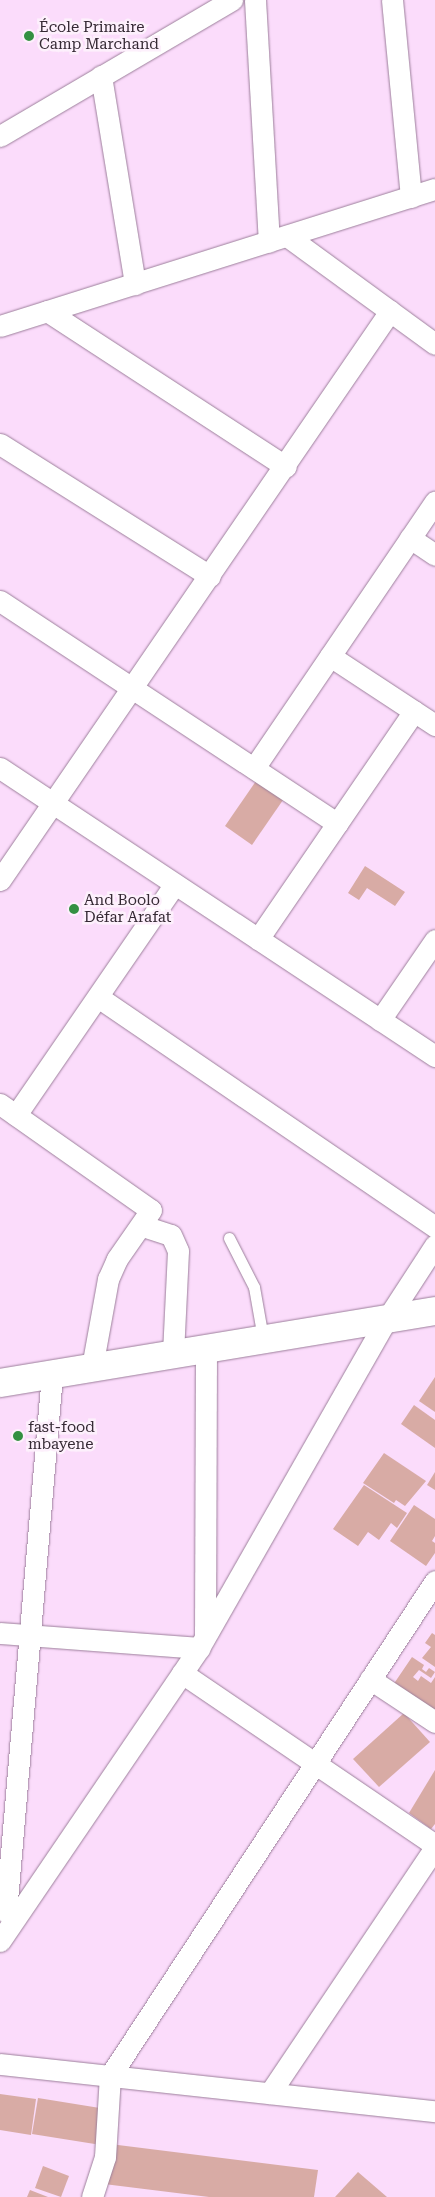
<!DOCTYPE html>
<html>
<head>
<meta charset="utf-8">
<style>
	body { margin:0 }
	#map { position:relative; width:435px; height:2197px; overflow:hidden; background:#fbdcfb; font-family:"Roboto Serif",serif }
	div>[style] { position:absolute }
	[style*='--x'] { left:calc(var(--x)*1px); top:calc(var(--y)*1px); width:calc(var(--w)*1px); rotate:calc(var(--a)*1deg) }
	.building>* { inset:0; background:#d8aba5 }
	.roads { filter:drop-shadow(0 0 1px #9c7f9b) drop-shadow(0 0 1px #9c7f9b) }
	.service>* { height:11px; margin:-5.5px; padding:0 5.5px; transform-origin:5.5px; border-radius:5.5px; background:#fff }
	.minor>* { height:21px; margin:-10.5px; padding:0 10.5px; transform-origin:10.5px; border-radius:10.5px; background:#fff }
	.tertiary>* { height:28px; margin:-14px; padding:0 14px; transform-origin:14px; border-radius:14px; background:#fff }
	.dots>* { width:14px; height:14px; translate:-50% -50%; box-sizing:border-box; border:2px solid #fdf0fc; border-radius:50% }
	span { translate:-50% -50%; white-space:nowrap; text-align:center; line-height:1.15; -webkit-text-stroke:5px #fdf0fc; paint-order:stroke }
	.poi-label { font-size:15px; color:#352934 }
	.left { translate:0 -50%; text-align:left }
</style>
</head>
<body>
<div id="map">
	<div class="building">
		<div style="clip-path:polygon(256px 781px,283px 800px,252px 845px,225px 826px)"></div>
		<div style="clip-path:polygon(365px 866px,405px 892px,395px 906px,367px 888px,359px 900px,348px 893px)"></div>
		<div style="clip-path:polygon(435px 1377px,435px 1412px,419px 1401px)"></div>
		<div style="clip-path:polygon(414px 1405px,435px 1420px,435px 1448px,401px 1424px)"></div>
		<div style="clip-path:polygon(384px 1453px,426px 1481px,405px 1506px,396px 1500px,394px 1503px,363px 1483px)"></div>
		<div style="clip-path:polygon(435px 1472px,435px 1490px,427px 1485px)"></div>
		<div style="clip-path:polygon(364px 1485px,407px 1513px,397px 1528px,391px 1523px,379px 1540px,368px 1532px,358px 1546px,333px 1529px)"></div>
		<div style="clip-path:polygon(414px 1505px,435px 1519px,435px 1536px,432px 1541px,435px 1543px,435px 1553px,426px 1566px,390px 1541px)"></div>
		<div style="clip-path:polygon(432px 1633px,435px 1635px,435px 1667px,422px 1658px,431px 1647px,425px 1643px)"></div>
		<div style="clip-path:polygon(412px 1657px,424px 1665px,422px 1669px,426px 1672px,429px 1668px,435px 1672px,431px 1678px,419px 1670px,413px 1677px,418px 1681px,421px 1676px,431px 1683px,435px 1677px,435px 1714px,393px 1685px)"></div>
		<div style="clip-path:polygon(404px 1713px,430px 1742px,379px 1787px,353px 1759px)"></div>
		<div style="clip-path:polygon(435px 1770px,435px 1824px,431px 1829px,409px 1813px)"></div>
		<div style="clip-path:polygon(0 2094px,36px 2099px,31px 2135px,0 2130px)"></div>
		<div style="clip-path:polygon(38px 2098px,106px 2109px,101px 2145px,32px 2134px)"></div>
		<div style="clip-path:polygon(110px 2144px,318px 2170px,314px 2197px,209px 2197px,104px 2184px)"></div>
		<div style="clip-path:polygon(43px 2166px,69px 2176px,61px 2197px,35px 2188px)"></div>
		<div style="clip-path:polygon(358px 2172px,387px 2197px,335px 2197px)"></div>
		<div style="clip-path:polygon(30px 2190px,48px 2197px,27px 2197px)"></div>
	</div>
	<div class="roads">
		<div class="service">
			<div style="--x:229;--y:1238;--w:55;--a:63"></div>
			<div style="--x:254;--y:1287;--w:52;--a:80"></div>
		</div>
		<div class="minor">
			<div style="--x:255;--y:0;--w:242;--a:86.7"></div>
			<div style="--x:392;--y:0;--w:198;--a:84.5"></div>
			<div style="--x:101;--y:76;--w:211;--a:80.7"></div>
			<div style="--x:0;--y:136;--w:269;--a:-30.4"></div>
			<div style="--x:287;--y:236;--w:183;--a:36.1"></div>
			<div style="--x:47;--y:311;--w:285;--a:33.1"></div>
			<div style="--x:0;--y:326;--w:456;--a:-17.5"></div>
			<div style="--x:0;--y:444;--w:248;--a:32.2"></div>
			<div style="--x:410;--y:538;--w:30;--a:34"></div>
			<div style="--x:0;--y:601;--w:404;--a:33.4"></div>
			<div style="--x:330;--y:656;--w:126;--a:33.3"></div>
			<div style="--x:0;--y:768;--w:522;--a:33.51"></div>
			<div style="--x:254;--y:768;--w:322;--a:-55.8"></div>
			<div style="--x:0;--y:880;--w:690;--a:-55.57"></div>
			<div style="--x:258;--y:939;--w:276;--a:-55.6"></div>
			<div style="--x:98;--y:997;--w:408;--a:34.3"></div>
			<div style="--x:380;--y:1020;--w:97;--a:-55.5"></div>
			<div style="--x:0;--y:1104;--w:184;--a:35.1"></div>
			<div style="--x:151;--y:1210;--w:60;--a:124.8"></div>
			<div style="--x:117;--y:1259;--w:22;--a:114"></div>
			<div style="--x:108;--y:1279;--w:89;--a:100.3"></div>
			<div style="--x:16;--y:1115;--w:280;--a:-55.5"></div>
			<div style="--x:143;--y:1226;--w:29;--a:18"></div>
			<div style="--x:171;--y:1235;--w:17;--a:66"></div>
			<div style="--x:178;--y:1251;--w:102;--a:92.8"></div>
			<div style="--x:0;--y:1633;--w:200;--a:4.3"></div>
			<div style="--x:205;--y:1635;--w:288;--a:-89.8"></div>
			<div style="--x:182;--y:1673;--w:306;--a:34.2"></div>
			<div style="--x:370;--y:1679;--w:78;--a:33.5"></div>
			<div style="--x:6;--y:1912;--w:540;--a:-85.11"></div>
			<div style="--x:0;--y:1941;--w:354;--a:-55.8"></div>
			<div style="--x:199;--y:1648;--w:379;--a:-60.3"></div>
			<div style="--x:387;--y:1319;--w:88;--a:-57"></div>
			<div style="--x:0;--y:2064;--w:438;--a:6.2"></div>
			<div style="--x:270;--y:2093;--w:296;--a:-56.1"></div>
			<div style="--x:92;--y:2197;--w:42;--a:-72"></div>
			<div style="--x:105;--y:2157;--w:81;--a:-86.5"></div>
			<div style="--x:110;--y:2076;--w:592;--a:-56.71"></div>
		</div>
		<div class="tertiary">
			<div style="--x:0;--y:1383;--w:441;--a:-9.4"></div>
		</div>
	</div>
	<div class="dots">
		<div style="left:29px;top:36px;background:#339042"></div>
		<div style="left:74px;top:909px;background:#339042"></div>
		<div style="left:18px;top:1436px;background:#339042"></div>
	</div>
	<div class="poi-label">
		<span class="left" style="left:39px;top:36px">École Primaire<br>Camp Marchand</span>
		<span class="left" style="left:84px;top:909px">And Boolo<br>Défar Arafat</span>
		<span class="left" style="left:28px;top:1436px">fast-food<br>mbayene</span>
	</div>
</div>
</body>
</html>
